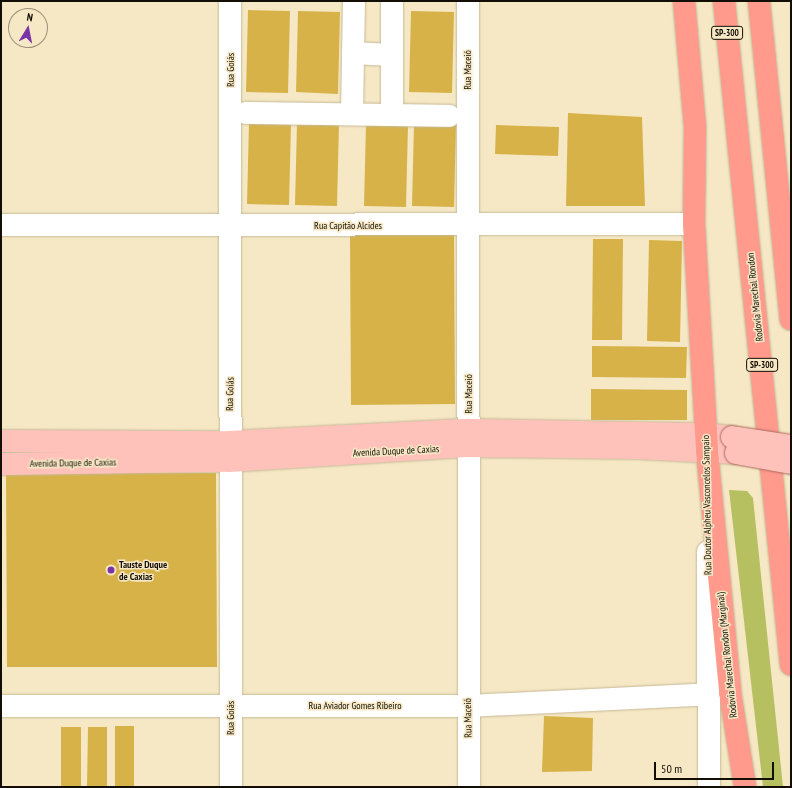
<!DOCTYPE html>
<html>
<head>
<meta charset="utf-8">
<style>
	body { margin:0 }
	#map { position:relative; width:792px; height:788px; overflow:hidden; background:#f6e8c5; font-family:"PT Sans Narrow",sans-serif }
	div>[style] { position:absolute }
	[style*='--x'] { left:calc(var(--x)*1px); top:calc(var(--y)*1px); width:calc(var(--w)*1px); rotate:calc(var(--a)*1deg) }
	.green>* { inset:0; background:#b6c061 }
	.building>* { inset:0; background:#d6b249 }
	.roads { filter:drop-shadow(0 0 1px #c6b997) drop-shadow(0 0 1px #c6b997) }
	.minor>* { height:22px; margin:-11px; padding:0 11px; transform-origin:11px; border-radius:11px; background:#fff }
	.major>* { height:22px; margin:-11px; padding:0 11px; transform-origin:11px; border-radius:11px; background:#ffc2bb }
	.highway>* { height:22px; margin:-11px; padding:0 11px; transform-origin:11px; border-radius:11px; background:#ff9a8d }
	.bridges { filter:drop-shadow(0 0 1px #ac695d) drop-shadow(0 0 1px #ac695d) }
	.major-bridge>* { height:22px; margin:-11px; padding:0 11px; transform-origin:11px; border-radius:11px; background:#ffc2bb }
	.dots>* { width:11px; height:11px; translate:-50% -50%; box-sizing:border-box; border:2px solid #f6e8c5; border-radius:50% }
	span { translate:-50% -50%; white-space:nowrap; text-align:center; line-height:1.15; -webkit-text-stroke:3px #f6e8c5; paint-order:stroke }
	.shield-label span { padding:1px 3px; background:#f6e8c5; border:1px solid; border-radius:3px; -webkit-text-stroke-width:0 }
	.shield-label { font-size:9px; color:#130e04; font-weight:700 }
	.street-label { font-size:10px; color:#130e04 }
	.poi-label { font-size:10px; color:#130e04; font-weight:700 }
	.left { translate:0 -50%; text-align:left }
	.frame { position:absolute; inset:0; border:2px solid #130e04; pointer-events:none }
	.north { position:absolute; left:8px; top:8px; width:40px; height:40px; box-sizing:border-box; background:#f6e8c5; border:1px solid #9b9178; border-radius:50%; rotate:10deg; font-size:11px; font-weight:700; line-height:16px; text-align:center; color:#130e04 }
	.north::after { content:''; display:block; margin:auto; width:14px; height:18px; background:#7a34a8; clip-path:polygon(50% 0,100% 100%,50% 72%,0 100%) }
	.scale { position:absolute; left:654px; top:762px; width:120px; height:18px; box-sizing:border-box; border:2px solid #130e04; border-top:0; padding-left:5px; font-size:12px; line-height:14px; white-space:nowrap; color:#130e04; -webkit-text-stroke:3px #f6e8c5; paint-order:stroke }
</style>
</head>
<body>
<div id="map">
	<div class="green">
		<div style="clip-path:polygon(729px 490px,747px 491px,753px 498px,783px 787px,763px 787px)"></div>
	</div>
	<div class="building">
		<div style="clip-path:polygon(248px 10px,290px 11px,288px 93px,246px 92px)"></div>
		<div style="clip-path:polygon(298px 11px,340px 12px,338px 94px,296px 92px)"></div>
		<div style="clip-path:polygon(411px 11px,454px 12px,452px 93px,409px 92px)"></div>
		<div style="clip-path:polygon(568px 113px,642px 117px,645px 206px,566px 206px)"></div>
		<div style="clip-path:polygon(249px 122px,291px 123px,289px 205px,247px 204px)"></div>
		<div style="clip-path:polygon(297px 123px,339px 124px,337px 206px,295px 205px)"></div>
		<div style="clip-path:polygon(366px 124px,408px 125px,406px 207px,364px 206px)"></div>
		<div style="clip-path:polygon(414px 124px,456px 125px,454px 207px,412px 206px)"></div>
		<div style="clip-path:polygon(496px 125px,559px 127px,558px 156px,495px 154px)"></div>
		<div style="clip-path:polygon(454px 233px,455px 404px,351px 405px,350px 234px)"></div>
		<div style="clip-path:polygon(593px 239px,623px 239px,622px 340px,592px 340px)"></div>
		<div style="clip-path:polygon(649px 240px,682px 241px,680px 342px,647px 341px)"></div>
		<div style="clip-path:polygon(592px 346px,687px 347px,686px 378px,592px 377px)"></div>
		<div style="clip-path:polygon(591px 389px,687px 390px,687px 420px,591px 420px)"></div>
		<div style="clip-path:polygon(6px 473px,216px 473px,217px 667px,7px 667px)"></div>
		<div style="clip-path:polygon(544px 716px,593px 718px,592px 771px,542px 772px)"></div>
		<div style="clip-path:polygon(115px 726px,134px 726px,134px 787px,115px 787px)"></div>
		<div style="clip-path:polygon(61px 727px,81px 727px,81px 787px,61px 787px)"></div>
		<div style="clip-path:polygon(88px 727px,107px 727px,107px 787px,87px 787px)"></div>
	</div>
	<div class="roads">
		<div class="minor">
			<div style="--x:230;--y:1;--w:786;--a:89.93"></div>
			<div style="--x:468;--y:1;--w:786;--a:89.93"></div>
			<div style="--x:353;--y:53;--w:38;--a:3"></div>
			<div style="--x:246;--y:113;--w:203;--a:0.8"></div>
			<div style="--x:352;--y:114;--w:113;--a:-89"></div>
			<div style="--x:392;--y:115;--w:114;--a:-90"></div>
			<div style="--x:1;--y:225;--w:693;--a:-0.08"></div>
			<div style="--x:708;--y:552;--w:235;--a:89.8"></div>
			<div style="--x:1;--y:706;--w:467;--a:0"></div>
			<div style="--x:468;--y:706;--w:242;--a:-2.8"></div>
		</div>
		<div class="major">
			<div style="--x:1;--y:441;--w:228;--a:0.3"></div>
			<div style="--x:229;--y:442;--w:240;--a:-2.9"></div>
			<div style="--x:469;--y:430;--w:237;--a:1"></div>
			<div style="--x:706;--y:434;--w:26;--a:7"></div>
			<div style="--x:1;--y:464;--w:228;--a:-0.8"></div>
			<div style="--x:229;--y:461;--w:241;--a:-3.6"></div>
			<div style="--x:470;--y:446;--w:169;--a:0.7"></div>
			<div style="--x:639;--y:448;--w:97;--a:3"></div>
		</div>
		<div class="highway">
			<div style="--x:684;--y:1;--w:127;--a:85"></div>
			<div style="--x:695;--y:128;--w:96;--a:90.6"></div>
			<div style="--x:694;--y:224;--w:227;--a:86.7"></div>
			<div style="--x:707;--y:451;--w:242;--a:84.5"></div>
			<div style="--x:730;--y:692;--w:96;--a:81"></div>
			<div style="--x:724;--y:1;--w:667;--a:84.24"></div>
			<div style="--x:759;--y:1;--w:320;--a:84.3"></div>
		</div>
	</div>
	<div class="bridges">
		<div class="major-bridge">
			<div style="--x:732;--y:437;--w:60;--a:8.7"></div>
			<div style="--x:736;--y:453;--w:56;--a:10.3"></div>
		</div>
	</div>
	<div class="dots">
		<div style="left:111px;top:570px;background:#7a34a8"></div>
	</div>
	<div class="shield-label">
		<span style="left:727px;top:33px">SP-300</span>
		<span style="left:762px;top:365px">SP-300</span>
	</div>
	<div class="street-label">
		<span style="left:231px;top:70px;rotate:-90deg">Rua Goiás</span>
		<span style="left:468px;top:70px;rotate:-90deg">Rua Maceió</span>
		<span style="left:348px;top:226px">Rua Capitão Alcides</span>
		<span style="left:755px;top:297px;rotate:-96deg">Rodovia Marechal Rondon</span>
		<span style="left:230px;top:394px;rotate:-89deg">Rua Goiás</span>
		<span style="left:469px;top:394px;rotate:-90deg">Rua Maceió</span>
		<span style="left:396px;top:451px;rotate:-3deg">Avenida Duque de Caxias</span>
		<span style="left:73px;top:463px;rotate:-1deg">Avenida Duque de Caxias</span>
		<span style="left:707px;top:505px;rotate:-91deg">Rua Doutor Alpheu Vasconcelos Sampaio</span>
		<span style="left:727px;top:655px;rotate:-96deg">Rodovia Marechal Rondon (Marginal)</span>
		<span style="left:355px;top:706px">Rua Aviador Gomes Ribeiro</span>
		<span style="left:231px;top:718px;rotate:-90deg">Rua Goiás</span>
		<span style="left:468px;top:718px;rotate:-91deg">Rua Maceió</span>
	</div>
	<div class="poi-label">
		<span class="left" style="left:119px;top:570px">Tauste Duque<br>de Caxias</span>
	</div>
	<div class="frame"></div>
	<div class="north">N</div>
	<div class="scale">50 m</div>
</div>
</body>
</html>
